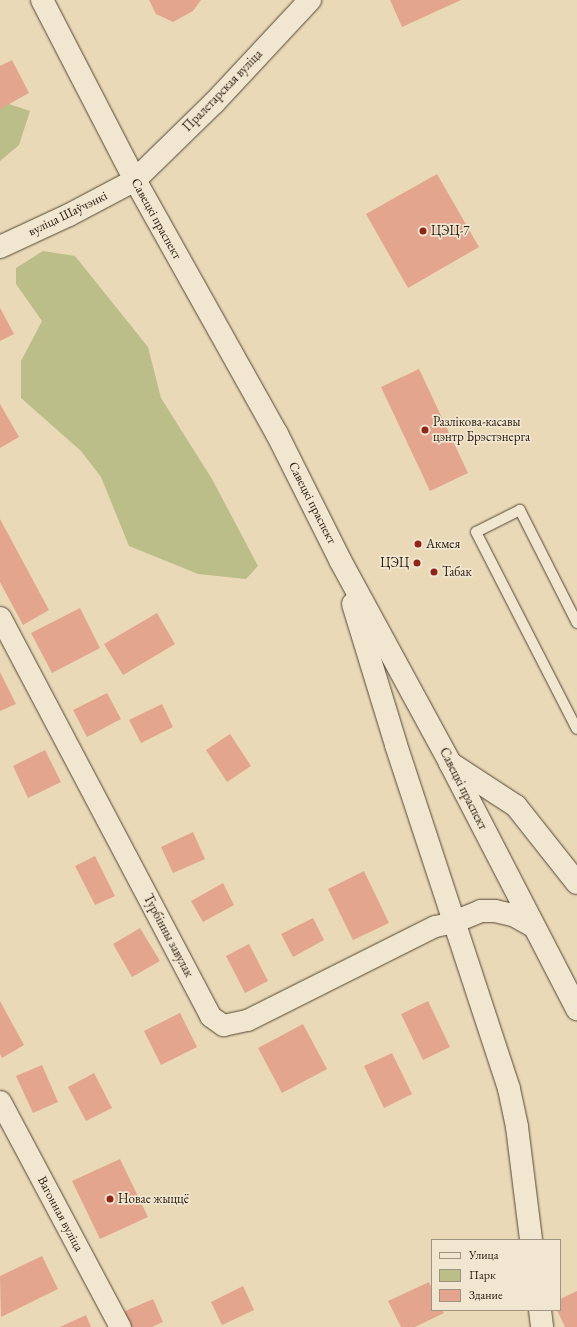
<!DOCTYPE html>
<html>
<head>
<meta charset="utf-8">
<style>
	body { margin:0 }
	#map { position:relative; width:577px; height:1327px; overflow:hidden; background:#e9d9b7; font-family:"EB Garamond",serif }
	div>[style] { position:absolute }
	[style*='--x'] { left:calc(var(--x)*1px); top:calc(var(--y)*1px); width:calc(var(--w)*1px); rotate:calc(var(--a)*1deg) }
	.green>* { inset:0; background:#bcbe8a }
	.building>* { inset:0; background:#e4a58e }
	.roads { filter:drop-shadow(0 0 1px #544736) drop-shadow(0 0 1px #544736) }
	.service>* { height:10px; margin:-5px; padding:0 5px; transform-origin:5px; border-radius:5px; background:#f1e6d0 }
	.minor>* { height:21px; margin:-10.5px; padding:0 10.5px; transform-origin:10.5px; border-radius:10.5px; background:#f1e6d0 }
	.secondary>* { height:22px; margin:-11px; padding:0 11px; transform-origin:11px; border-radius:11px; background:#f1e6d0 }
	.dots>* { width:11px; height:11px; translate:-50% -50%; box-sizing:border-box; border:2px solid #f1e6d0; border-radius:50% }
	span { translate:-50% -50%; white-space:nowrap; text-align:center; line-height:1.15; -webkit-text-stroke:3.5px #f1e6d0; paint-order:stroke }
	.street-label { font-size:13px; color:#23160b }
	.poi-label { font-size:13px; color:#23160b }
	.left { translate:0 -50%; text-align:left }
	.right { translate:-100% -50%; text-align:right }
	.legend { position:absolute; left:431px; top:1239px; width:130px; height:72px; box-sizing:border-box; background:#f1e6d0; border:1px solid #9f9381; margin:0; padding:5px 7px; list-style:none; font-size:12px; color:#23160b }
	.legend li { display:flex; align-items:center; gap:8px; height:20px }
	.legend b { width:20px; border:1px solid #9f9381 }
</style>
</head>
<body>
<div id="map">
	<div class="green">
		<div style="clip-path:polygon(0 101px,30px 111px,19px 145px,0 161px)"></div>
		<div style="clip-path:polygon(43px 251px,75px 256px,148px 347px,161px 398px,212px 479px,258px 566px,246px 579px,198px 574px,129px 546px,101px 477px,81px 451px,21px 398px,21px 361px,42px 321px,16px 284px,16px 268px)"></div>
	</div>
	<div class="building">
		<div style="clip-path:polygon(149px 0,201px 0,193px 11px,173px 22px,156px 14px)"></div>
		<div style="clip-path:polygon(390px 0,461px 0,402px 27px)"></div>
		<div style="clip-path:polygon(12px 60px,29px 93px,0 109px,0 66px)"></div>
		<div style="clip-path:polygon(437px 174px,479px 247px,408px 288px,366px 214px)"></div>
		<div style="clip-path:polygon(0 308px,14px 334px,0 341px)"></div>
		<div style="clip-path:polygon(419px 369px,468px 473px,430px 491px,381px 387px)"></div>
		<div style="clip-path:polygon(0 404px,19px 437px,0 448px)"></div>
		<div style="clip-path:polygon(0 519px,49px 610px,23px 625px,0 582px)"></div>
		<div style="clip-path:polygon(80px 608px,100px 648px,52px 673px,31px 633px)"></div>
		<div style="clip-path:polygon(157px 613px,175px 644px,123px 675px,104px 644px)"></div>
		<div style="clip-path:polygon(0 672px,16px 704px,0 711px)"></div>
		<div style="clip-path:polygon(107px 693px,121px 719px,87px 737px,73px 710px)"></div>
		<div style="clip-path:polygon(162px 704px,173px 727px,141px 743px,129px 720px)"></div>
		<div style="clip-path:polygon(230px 734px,251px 766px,227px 782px,206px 750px)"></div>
		<div style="clip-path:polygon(45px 750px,61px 782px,28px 798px,13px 766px)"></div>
		<div style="clip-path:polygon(193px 832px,205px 859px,173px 873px,161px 847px)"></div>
		<div style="clip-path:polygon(95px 856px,115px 896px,95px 905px,75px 866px)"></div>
		<div style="clip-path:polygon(364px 871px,389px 923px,353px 940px,328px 889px)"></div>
		<div style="clip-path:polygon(223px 883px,234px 905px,203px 922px,191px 901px)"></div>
		<div style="clip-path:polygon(313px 918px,324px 940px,293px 957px,281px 934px)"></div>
		<div style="clip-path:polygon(140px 928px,160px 961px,132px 977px,113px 944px)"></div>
		<div style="clip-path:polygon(249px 944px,268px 981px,245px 993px,226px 956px)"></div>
		<div style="clip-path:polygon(0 1001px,24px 1045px,2px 1058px,0 1054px)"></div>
		<div style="clip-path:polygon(428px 1001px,450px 1047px,423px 1060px,401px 1014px)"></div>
		<div style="clip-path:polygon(180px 1013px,197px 1047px,161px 1065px,144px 1031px)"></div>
		<div style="clip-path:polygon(303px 1024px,327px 1069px,282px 1093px,258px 1048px)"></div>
		<div style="clip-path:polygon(392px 1053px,412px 1094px,384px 1108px,364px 1066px)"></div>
		<div style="clip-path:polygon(42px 1065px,58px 1102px,33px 1113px,16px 1076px)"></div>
		<div style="clip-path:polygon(94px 1073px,112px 1108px,86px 1121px,68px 1087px)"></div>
		<div style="clip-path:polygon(120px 1159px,148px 1217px,100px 1239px,72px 1181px)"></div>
		<div style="clip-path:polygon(42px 1256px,58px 1289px,1px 1317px,0 1276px)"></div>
		<div style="clip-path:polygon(429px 1282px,432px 1289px,432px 1310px,442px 1310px,444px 1313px,415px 1327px,401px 1327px,388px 1301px)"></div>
		<div style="clip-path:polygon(243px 1286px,254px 1310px,222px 1325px,211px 1302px)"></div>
		<div style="clip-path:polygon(577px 1291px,577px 1327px,565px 1327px,557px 1310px,560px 1310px,560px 1299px)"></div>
		<div style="clip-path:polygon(153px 1299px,163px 1322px,152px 1327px,130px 1327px,123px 1312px)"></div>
		<div style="clip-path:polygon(86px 1315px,91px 1327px,60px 1327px)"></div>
	</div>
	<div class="roads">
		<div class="service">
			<div style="--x:577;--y:623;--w:127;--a:-116.8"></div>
			<div style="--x:520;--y:510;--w:49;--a:153.4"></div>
			<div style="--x:476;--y:532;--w:221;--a:62.9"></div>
		</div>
		<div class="minor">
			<div style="--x:0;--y:617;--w:451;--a:62.2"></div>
			<div style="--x:210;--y:1016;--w:16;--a:35"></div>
			<div style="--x:223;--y:1025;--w:25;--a:-12"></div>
			<div style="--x:247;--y:1020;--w:210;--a:-26.6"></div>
			<div style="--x:435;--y:926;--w:19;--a:-12"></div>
			<div style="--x:0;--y:1101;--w:256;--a:62"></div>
		</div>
		<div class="secondary">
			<div style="--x:42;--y:0;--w:203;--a:62.7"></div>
			<div style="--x:135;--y:180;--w:291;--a:60.8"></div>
			<div style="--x:277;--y:434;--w:141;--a:63.4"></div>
			<div style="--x:340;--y:560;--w:231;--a:61.5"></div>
			<div style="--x:450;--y:763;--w:277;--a:62.7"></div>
			<div style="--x:0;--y:247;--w:76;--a:-24.9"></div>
			<div style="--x:69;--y:215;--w:75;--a:-27.9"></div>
			<div style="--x:135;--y:180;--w:110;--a:-44.3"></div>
			<div style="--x:214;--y:103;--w:141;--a:-47"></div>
			<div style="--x:353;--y:604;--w:147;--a:73"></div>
			<div style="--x:396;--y:745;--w:362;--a:71.8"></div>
			<div style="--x:509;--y:1089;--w:39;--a:78"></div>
			<div style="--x:517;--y:1127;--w:114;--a:82.9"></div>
			<div style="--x:450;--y:763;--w:79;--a:33.1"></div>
			<div style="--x:516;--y:806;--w:98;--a:51.6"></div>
			<div style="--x:454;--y:922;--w:29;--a:-22"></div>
			<div style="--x:481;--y:911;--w:14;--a:0"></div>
			<div style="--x:495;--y:911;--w:18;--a:13"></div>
			<div style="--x:513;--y:915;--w:23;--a:29"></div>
			<div style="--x:540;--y:1310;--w:17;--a:83"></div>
		</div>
	</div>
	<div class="dots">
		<div style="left:423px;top:231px;background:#8f2418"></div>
		<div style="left:425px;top:430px;background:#8f2418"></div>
		<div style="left:418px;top:544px;background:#8f2418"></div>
		<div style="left:417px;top:563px;background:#8f2418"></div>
		<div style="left:434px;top:572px;background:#8f2418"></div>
		<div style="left:110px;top:1199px;background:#8f2418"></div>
	</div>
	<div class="street-label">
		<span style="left:223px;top:91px;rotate:-46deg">Пралетарская вуліца</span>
		<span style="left:68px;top:214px;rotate:-26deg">вуліца Шаўчэнкі</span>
		<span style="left:156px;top:219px;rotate:61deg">Савецкі праспект</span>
		<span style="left:312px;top:503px;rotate:63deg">Савецкі праспект</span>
		<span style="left:463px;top:789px;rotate:63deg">Савецкі праспект</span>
		<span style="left:168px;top:936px;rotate:62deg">Турбінны завулак</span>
		<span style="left:60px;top:1214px;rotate:62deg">Вагонная вуліца</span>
	</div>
	<div class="poi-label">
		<span class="left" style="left:431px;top:231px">ЦЭЦ-7</span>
		<span class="left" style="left:433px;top:430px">Разлікова-касавы<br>цэнтр Брэстэнерга</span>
		<span class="left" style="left:426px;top:544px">Акмея</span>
		<span class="right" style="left:409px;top:563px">ЦЭЦ</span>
		<span class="left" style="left:442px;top:572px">Табак</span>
		<span class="left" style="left:118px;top:1199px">Новае жыццё</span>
	</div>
	<ul class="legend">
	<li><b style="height:5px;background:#f1e6d0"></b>Улица</li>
	<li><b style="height:11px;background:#bcbe8a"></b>Парк</li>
	<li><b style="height:11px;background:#e4a58e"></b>Здание</li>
	</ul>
</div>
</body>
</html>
